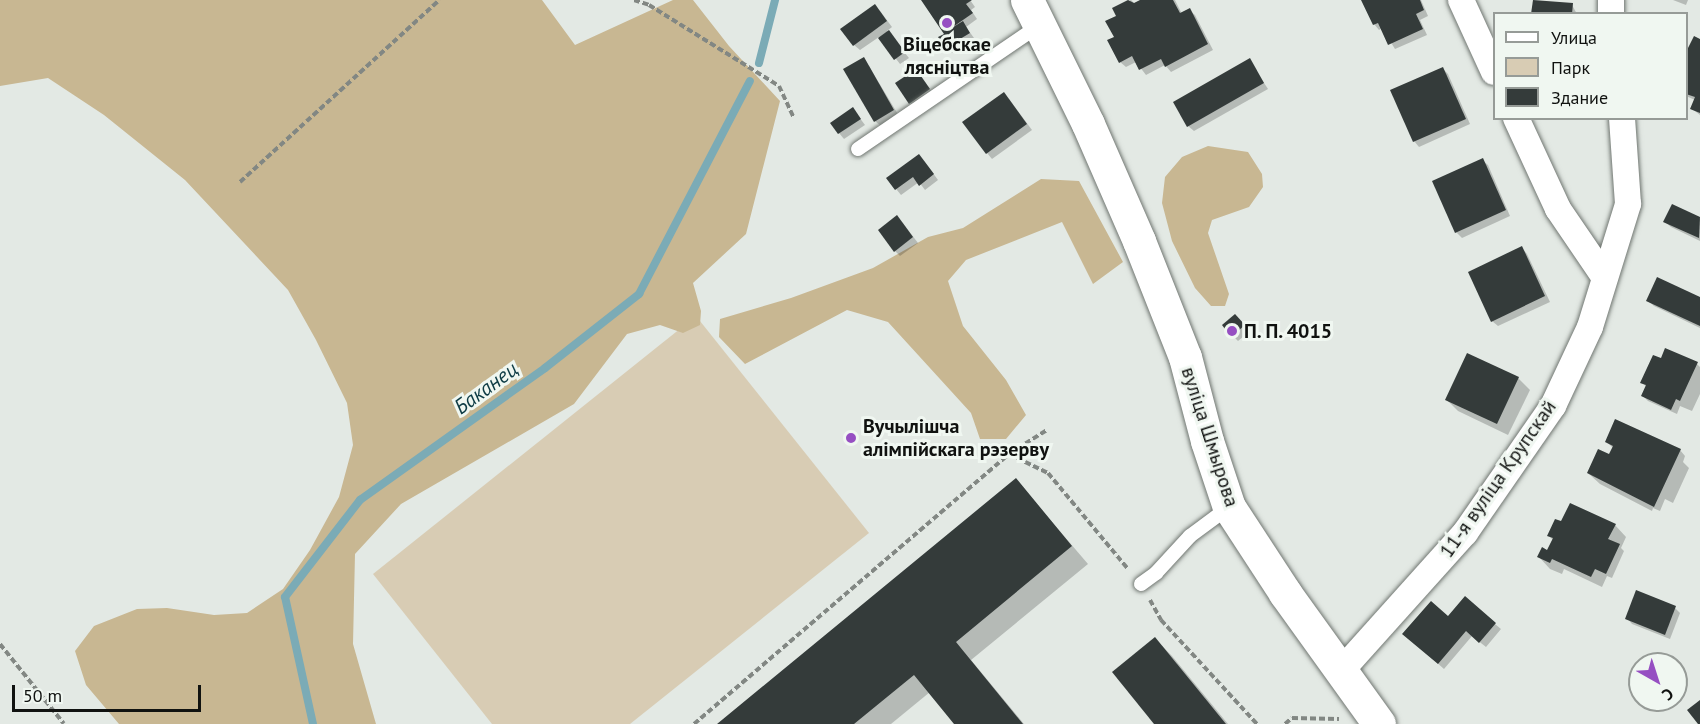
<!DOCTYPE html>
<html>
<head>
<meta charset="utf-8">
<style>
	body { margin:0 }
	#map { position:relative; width:1700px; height:724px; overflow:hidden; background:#e3e9e4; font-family:"PT Sans",sans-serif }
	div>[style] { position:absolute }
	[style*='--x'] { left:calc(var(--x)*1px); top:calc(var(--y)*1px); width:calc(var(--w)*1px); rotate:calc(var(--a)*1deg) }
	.green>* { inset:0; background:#d8ccb4 }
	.forest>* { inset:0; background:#c8b792 }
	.shadow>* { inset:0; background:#0003 }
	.stream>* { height:8px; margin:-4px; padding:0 4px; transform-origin:4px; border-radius:4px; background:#7babb6 }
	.building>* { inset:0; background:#343b3a }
	.path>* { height:4px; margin-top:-2px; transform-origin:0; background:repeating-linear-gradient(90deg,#828783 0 6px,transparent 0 9px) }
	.roads { filter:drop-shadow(0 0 2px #707671) drop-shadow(0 0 2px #707671) }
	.service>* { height:14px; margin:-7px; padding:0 7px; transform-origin:7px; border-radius:7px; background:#fff }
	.minor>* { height:26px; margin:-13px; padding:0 13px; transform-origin:13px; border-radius:13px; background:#fff }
	.tertiary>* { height:33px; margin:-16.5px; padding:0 16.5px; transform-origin:16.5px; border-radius:16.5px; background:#fff }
	.dots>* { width:16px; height:16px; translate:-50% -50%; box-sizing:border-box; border:3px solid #f0f7f1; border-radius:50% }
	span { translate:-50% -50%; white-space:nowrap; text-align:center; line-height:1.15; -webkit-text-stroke:6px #f0f7f1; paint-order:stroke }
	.poi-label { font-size:20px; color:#101210; font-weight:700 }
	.left { translate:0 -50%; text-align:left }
	.street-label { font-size:20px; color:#101210 }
	.water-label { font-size:21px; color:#0d3b44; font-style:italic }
	.legend { position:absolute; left:1493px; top:12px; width:195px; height:108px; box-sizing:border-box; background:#f0f7f1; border:2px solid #969b97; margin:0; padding:8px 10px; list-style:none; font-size:18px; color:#101210 }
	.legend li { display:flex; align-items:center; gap:12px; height:30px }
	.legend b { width:30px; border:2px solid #969b97 }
	.north { position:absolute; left:1628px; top:652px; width:60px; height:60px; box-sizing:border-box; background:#f0f7f1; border:2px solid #969b97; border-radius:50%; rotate:141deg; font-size:16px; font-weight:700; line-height:24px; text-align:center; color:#101210 }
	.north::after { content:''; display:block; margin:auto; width:21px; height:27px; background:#964fc2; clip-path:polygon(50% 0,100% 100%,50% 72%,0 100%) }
	.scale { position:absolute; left:12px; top:685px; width:189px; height:27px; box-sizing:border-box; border:3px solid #101210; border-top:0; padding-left:8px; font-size:18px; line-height:21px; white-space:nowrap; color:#101210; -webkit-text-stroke:4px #f0f7f1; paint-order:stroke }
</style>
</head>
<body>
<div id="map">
	<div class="green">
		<div style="clip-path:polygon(696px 316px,869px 533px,630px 724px,492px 724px,373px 574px)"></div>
	</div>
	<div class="forest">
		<div style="clip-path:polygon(0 0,542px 0,575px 45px,673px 0,693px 0,729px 46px,780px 101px,746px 234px,693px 283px,701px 311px,700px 325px,683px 333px,660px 325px,627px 334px,574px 404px,401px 504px,355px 554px,353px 644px,376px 724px,119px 724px,86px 685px,75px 651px,94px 626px,137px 609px,167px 608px,214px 615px,247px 613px,283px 589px,310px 550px,339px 497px,353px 445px,347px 403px,316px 340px,288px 290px,185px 180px,104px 115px,48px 78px,0 86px)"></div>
		<div style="clip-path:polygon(1208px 146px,1248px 152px,1262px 174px,1263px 187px,1249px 207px,1212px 220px,1208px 233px,1229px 294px,1225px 306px,1211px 306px,1195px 288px,1172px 241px,1162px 203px,1165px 177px,1182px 157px)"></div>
		<div style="clip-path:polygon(1041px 179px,1079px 181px,1123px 262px,1093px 284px,1062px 222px,966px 260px,948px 281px,963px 326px,1006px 380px,1026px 415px,1006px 439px,980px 439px,971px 413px,888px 322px,847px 310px,745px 364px,719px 337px,720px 319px,791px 298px,873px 268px,928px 237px,963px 228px)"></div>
	</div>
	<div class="shadow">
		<div style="clip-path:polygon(923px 0,970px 0,975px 7px,971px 10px,977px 19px,966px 27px,974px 38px,952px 53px,946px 47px,946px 34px)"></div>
		<div style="clip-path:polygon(1131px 0,1135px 4px,1143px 0,1175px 0,1182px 14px,1189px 10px,1195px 15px,1213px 50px,1171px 72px,1165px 65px,1146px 75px,1136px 62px,1126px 67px,1120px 62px,1116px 37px,1118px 16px,1114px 9px)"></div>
		<div style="clip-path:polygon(1363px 0,1421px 0,1428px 16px,1420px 20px,1427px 35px,1395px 49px,1382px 28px,1379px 30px,1374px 24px)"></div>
		<div style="clip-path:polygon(1673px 0,1688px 0,1686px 5px)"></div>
		<div style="clip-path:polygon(1572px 5px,1577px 14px,1532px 14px)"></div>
		<div style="clip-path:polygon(880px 11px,892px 27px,887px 31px,909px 58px,900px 64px,879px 37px,860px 50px,854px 45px)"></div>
		<div style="clip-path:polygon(1700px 41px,1700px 115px,1691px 108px,1695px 100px,1686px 96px,1686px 52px)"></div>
		<div style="clip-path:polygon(864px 58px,899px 116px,881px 126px,875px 121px)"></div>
		<div style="clip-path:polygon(1249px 60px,1268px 89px,1194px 131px,1188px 126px)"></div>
		<div style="clip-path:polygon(1443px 69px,1448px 74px,1470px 124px,1419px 147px,1414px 141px)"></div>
		<div style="clip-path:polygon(921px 76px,934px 95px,915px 108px,910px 103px)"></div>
		<div style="clip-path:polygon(1009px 99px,1032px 130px,992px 159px,987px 153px)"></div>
		<div style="clip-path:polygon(853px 109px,865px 125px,844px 139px,839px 133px)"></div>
		<div style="clip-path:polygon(1482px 160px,1488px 165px,1510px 216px,1462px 238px,1456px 232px)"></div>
		<div style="clip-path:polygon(924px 161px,938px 180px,925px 190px,919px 182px,901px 195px,888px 179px)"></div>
		<div style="clip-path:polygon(1672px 206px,1700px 219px,1700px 241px,1671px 227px,1665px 222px)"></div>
		<div style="clip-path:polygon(902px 222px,918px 243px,900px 256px,895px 251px)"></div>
		<div style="clip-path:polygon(1522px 248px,1527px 254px,1550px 302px,1498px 326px,1492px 321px)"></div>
		<div style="clip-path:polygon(1700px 298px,1700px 328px,1654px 306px,1648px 301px)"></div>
		<div style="clip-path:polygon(1241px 322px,1249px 332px,1238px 341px,1233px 336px)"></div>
		<div style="clip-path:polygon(1661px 360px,1697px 364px,1700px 367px,1700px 394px,1692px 411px,1680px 406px,1677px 414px,1648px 401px,1643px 396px,1647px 387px,1642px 383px)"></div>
		<div style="clip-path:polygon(1518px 378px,1530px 390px,1508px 435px,1458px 411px,1447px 400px)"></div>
		<div style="clip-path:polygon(1607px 442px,1680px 450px,1685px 456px,1683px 462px,1689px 468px,1673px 503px,1665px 499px,1660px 511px,1653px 508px,1652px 511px,1600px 484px,1588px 473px,1610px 456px,1613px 448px)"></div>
		<div style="clip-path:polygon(1016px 480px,1088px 564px,971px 660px,1024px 724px,956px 724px,930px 692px,891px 724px,720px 724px)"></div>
		<div style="clip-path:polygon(1562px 523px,1615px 525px,1626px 537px,1621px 548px,1624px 551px,1612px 578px,1607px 576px,1602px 587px,1564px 569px,1562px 574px,1550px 569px,1539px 557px,1548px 551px,1553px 540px,1549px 536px)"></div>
		<div style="clip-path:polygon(1675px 608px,1680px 613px,1670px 639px,1632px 624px,1627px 618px)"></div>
		<div style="clip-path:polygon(1448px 618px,1495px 624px,1501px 629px,1486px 647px,1472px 636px,1444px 669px,1410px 639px)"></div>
		<div style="clip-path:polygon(1155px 639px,1172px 656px,1228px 724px,1156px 724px)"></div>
	</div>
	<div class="stream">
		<div style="--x:759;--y:63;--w:65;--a:-75.7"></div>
		<div style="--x:313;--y:724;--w:130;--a:-102.4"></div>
		<div style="--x:285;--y:597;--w:123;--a:-52.3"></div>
		<div style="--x:360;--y:500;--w:227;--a:-35.5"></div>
		<div style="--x:545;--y:368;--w:120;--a:-38.2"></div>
		<div style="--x:639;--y:294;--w:240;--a:-62.5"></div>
	</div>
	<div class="building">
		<div style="clip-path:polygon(921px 0,972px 0,966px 4px,973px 13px,950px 29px,963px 21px,970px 33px,945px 48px,938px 37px,944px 34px)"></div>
		<div style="clip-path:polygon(1128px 0,1134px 3px,1140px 0,1173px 0,1180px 13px,1190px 8px,1208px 44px,1165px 67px,1161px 59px,1139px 70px,1132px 56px,1119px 63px,1107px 40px,1114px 37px,1105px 21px,1116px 16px,1112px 8px)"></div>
		<div style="clip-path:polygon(1361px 0,1420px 0,1424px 10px,1416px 14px,1423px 29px,1388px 45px,1378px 23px,1373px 25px)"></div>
		<div style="clip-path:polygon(1533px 0,1573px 3px,1572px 14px,1531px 14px)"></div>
		<div style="clip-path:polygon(875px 4px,887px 21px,853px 46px,840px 29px)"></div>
		<div style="clip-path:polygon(889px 30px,905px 52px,894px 60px,878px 38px)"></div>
		<div style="clip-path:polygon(1694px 36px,1700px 39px,1700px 113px,1690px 109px,1695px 97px,1686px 94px,1686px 52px)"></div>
		<div style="clip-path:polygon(864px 57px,894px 110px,874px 122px,843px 69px)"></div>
		<div style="clip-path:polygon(1250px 58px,1264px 83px,1187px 127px,1173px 102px)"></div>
		<div style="clip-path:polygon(1443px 67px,1466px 119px,1413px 142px,1390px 90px)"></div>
		<div style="clip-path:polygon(916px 69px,930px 89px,909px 104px,895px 83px)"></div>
		<div style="clip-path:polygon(1004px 92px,1027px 124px,986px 154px,962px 122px)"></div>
		<div style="clip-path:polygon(853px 107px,861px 119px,838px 134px,830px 123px)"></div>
		<div style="clip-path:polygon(919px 154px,934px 174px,919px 186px,913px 177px,895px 190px,886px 178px)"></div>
		<div style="clip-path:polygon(1483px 158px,1506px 210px,1455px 233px,1432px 181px)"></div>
		<div style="clip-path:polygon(1672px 204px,1700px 217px,1699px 238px,1663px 222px)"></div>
		<div style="clip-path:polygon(897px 215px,913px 237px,894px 252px,878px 230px)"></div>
		<div style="clip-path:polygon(1522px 246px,1545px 296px,1491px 322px,1468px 272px)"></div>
		<div style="clip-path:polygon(1657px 277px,1700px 297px,1700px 326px,1646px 301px)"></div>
		<div style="clip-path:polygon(1235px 314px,1245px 325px,1231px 337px,1222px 325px)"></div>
		<div style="clip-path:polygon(1665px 348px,1698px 362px,1680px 401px,1676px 399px,1671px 410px,1641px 396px,1646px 385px,1640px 383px,1653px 355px,1661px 358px)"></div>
		<div style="clip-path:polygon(1467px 353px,1519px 377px,1497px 424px,1445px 400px)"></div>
		<div style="clip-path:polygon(1615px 419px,1681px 449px,1654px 507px,1587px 473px,1598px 449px,1609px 454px,1613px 446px,1605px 442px)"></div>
		<div style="clip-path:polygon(1016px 478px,1072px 546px,956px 642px,1023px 724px,954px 724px,914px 675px,854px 724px,717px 724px)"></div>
		<div style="clip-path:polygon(1570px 503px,1616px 524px,1608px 539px,1620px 544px,1606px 574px,1595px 569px,1591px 577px,1552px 559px,1550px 563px,1537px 557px,1542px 547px,1547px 550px,1553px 538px,1547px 536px,1555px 519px,1561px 521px)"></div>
		<div style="clip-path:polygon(1636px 590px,1676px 606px,1665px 635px,1625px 619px)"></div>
		<div style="clip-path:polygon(1465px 596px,1496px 623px,1479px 643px,1466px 631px,1438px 664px,1402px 634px,1431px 601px,1448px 616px)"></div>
		<div style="clip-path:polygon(1155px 637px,1226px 724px,1154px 724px,1112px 672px)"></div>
		<div style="clip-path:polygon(1700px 700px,1700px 724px,1698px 724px,1687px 710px)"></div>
	</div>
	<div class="path">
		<div style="--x:634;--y:0;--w:16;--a:18"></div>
		<div style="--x:649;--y:5;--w:153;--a:31.9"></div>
		<div style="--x:779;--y:86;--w:35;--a:65"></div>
		<div style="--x:240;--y:182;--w:270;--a:-42.4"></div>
		<div style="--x:1010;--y:453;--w:44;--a:-31.9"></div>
		<div style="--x:1150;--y:600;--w:23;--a:61"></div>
		<div style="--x:1161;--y:620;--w:142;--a:47.3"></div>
		<div style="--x:0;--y:644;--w:102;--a:51.3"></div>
		<div style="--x:694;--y:724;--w:415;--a:-40.6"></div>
		<div style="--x:1009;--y:454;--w:43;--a:26"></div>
		<div style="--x:1048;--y:473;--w:125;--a:50.2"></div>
		<div style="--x:1285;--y:724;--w:9;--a:-41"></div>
		<div style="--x:1292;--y:718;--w:47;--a:1.2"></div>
	</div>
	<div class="roads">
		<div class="service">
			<div style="--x:858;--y:149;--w:220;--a:-34.3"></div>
			<div style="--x:1141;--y:584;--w:19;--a:-36"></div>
			<div style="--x:1156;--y:573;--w:50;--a:-47.4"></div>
			<div style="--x:1190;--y:536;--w:49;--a:-36.6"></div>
		</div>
		<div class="minor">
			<div style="--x:1461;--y:0;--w:79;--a:65.4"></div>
			<div style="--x:1611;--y:0;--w:14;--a:90"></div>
			<div style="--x:1516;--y:118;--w:100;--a:65.2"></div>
			<div style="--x:1558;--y:209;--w:83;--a:55.7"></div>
			<div style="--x:1341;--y:671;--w:186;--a:-48.1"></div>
			<div style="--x:1465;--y:533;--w:155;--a:-55.3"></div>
			<div style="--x:1553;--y:406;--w:87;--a:-64.9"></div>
			<div style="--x:1590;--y:327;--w:129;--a:-72.8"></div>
			<div style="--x:1628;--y:204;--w:86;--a:-94"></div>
		</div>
		<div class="tertiary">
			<div style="--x:1027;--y:0;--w:138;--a:63.8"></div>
			<div style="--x:1088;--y:124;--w:128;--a:66.4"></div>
			<div style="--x:1139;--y:241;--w:125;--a:68.4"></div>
			<div style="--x:1185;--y:357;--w:87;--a:75.3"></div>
			<div style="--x:1207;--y:441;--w:70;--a:71.6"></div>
			<div style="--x:1229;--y:507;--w:103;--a:56.9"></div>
			<div style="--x:1285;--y:593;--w:161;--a:54.3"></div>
		</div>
	</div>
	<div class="dots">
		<div style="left:947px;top:23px;background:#964fc2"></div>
		<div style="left:1232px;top:331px;background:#964fc2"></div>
		<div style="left:851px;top:438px;background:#964fc2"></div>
	</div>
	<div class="poi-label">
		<span style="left:947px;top:56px">Віцебскае<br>лясніцтва</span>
		<span class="left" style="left:1244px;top:331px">П. П. 4015</span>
		<span class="left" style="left:863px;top:438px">Вучылішча<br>алімпійскага рэзерву</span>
	</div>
	<div class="street-label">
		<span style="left:1210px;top:437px;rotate:72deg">вуліца Шмырова</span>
		<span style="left:1498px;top:479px;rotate:-55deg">11-я вуліца Крупскай</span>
	</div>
	<div class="water-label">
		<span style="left:486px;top:388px;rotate:-36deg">Баканец</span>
	</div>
	<ul class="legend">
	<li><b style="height:8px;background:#fff"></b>Улица</li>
	<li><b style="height:16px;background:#d8ccb4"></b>Парк</li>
	<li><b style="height:16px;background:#343b3a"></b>Здание</li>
	</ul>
	<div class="north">С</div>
	<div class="scale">50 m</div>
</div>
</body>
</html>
